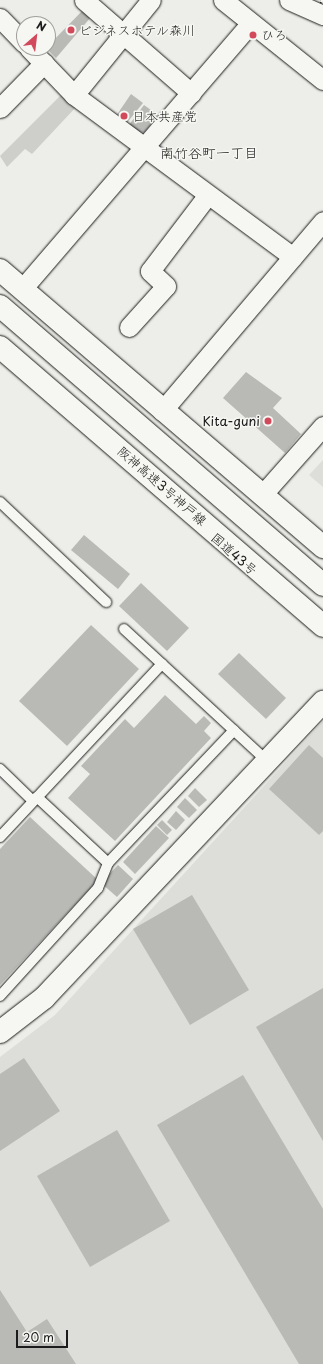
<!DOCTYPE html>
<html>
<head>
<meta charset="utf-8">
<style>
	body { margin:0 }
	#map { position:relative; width:323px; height:1364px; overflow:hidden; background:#edede9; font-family:"Playpen Sans","Klee One",sans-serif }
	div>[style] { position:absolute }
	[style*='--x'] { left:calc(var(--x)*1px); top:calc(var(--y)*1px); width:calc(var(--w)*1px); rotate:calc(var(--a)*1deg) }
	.built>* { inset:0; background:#ddddda }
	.green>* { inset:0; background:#cececb }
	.building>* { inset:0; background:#b9b9b6 }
	.roads { filter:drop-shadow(0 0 1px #1c1c1c) drop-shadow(0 0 1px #1c1c1c) }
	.service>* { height:10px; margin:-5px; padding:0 5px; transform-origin:5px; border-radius:5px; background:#f6f6f2 }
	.minor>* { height:19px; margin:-9.5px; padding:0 9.5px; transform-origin:9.5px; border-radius:9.5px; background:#f6f6f2 }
	.tertiary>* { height:22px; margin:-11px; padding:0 11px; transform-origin:11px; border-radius:11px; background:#f6f6f2 }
	.trunk>* { height:22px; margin:-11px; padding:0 11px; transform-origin:11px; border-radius:11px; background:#f6f6f2 }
	.motorway>* { height:22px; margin:-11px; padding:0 11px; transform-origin:11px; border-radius:11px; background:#f6f6f2 }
	.rail>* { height:4.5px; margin-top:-2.25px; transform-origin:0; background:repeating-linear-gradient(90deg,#f6f6f2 0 9px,#1c1c1c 0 18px); box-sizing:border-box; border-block:1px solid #1c1c1c }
	.dots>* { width:11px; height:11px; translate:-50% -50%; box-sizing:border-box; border:2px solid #f6f6f2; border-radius:50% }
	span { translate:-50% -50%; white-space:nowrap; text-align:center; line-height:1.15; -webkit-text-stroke:3px #f6f6f2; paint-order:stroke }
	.poi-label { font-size:13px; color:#1c1c1c }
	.left { translate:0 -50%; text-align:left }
	.right { translate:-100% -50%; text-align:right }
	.street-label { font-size:13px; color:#1c1c1c }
	.neighbourhood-label { font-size:14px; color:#1c1c1c }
	.north { position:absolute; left:16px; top:16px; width:40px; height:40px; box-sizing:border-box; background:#f6f6f2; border:1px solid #9f9f9c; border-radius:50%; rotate:28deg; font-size:11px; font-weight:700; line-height:16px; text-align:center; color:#1c1c1c }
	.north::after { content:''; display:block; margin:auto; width:14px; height:18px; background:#d1495b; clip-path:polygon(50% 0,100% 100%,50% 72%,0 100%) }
	.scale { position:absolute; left:16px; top:1330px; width:52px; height:18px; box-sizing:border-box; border:2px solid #1c1c1c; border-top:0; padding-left:5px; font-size:12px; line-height:14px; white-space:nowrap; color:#1c1c1c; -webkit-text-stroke:3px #f6f6f2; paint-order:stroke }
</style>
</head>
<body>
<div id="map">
	<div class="built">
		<div style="clip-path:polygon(323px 460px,323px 487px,309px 475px)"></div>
		<div style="clip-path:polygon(323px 721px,323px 1364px,0 1364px,0 1057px,55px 1015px)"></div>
	</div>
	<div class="green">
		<div style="clip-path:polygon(63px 93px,77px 106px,32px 154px,25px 149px,7px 167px,0 156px)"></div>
	</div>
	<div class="building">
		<div style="clip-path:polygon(84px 9px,91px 17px,56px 58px,46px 48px)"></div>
		<div style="clip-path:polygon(131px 94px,143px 103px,126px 124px,116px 116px)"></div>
		<div style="clip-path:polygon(144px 105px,158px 115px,145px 132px,139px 133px,129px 125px)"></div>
		<div style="clip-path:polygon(246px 372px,282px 398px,273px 408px,301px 434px,285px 453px,223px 398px)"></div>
		<div style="clip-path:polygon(84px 535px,130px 574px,118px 589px,71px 550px)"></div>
		<div style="clip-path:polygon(141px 583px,189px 628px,167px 651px,119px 606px)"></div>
		<div style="clip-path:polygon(91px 625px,139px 669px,67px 746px,19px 701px)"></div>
		<div style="clip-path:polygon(239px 653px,286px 698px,266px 719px,218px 674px)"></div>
		<div style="clip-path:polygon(165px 695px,196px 724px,204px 716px,211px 723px,204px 731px,211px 738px,115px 841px,68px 798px,90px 774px,81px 766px,125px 719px,134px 728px)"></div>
		<div style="clip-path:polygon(309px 745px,323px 758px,323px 831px,319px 835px,269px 789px)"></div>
		<div style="clip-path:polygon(195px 788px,207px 800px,199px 807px,188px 796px)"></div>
		<div style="clip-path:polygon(185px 798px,197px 810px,189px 818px,177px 807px)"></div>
		<div style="clip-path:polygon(176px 811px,185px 820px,176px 830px,167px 822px)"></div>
		<div style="clip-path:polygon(30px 817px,98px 880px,0 985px,0 849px)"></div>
		<div style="clip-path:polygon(162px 820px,172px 830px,167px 835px,157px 825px)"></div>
		<div style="clip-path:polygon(156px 826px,169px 838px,135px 874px,123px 862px)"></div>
		<div style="clip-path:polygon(118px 865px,133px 879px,117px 897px,101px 883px)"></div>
		<div style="clip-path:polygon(192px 895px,249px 990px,190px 1025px,133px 929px)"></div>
		<div style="clip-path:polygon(323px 988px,323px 1141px,256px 1027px)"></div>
		<div style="clip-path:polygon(24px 1058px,60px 1111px,0 1151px,0 1074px)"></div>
		<div style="clip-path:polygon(243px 1075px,323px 1209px,323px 1364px,299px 1364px,157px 1125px)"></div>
		<div style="clip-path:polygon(117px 1130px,170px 1221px,90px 1267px,37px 1176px)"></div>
		<div style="clip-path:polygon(0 1290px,27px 1332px,47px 1319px,76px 1364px,0 1364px)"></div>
	</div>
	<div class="roads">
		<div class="service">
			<div style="--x:0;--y:502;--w:146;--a:43.3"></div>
			<div style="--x:124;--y:629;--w:195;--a:42.7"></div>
			<div style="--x:0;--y:769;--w:46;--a:44.1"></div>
			<div style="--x:37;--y:797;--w:97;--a:42.9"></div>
			<div style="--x:108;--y:863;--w:183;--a:-46.5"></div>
			<div style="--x:0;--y:837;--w:237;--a:-46.9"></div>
			<div style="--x:0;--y:996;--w:146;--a:-47.8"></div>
			<div style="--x:98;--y:888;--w:27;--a:-68"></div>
		</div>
		<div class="minor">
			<div style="--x:84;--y:0;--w:142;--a:41"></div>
			<div style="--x:223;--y:0;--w:128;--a:38.7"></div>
			<div style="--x:289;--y:0;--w:37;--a:24"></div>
			<div style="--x:0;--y:18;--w:35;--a:46"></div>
			<div style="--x:29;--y:48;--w:65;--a:46.2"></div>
			<div style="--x:74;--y:95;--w:272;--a:36.5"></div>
			<div style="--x:74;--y:95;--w:122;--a:-51"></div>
			<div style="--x:0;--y:108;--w:63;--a:-45.6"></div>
			<div style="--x:22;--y:289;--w:351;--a:-49.3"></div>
			<div style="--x:129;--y:327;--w:55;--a:-47.9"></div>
			<div style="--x:166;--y:286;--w:22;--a:-137"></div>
			<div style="--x:150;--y:271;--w:94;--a:-52.8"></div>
			<div style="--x:162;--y:411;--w:249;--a:-49.7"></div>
			<div style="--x:262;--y:495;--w:92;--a:-48.5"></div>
		</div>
		<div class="tertiary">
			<div style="--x:0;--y:1032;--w:56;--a:-37.7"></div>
			<div style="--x:44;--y:998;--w:407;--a:-46.7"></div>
		</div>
		<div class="trunk">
			<div style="--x:0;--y:270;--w:426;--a:40.6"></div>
		</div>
		<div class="motorway">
			<div style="--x:0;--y:306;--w:427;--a:40.8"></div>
			<div style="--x:0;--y:347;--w:427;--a:40.8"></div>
		</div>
	</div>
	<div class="rail">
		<div style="--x:321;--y:0;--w:2;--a:27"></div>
	</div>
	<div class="dots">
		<div style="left:71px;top:30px;background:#d1495b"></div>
		<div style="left:253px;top:35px;background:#d1495b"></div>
		<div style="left:124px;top:116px;background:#d1495b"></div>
		<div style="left:268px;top:421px;background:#d1495b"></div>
	</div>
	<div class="poi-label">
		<span class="left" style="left:79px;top:30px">ビジネスホテル森川</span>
		<span class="left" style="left:261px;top:35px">ひろ</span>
		<span class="left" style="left:132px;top:116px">日本共産党</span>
		<span class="right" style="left:260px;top:421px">Kita-guni</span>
	</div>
	<div class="street-label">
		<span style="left:162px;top:486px;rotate:41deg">阪神高速3号神戸線</span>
		<span style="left:234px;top:554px;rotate:41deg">国道43号</span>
	</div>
	<div class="neighbourhood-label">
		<span style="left:209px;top:153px">南竹谷町一丁目</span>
	</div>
	<div class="north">N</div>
	<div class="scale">20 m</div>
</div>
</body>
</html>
